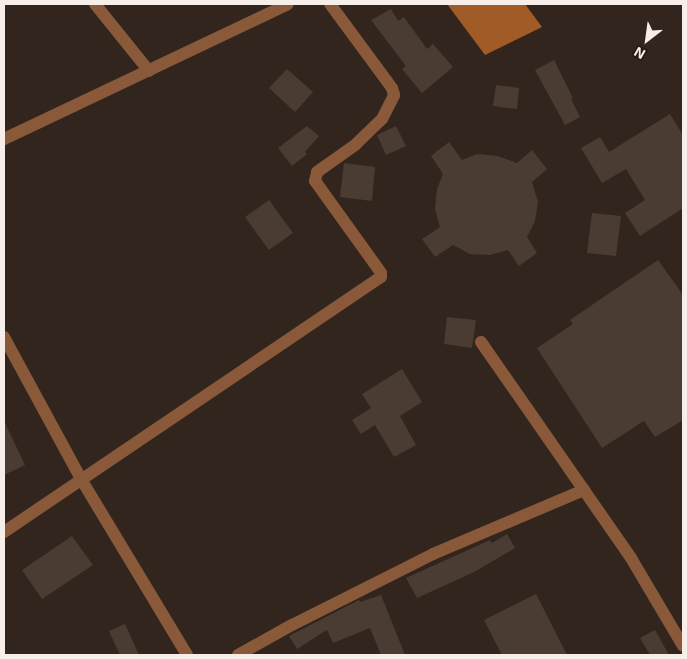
<!DOCTYPE html>
<html>
<head>
<meta charset="utf-8">
<style>
	body { margin:0 }
	#map { position:relative; width:687px; height:659px; overflow:hidden; background:#32251d; font-family:"Exo 2",sans-serif }
	div>[style] { position:absolute }
	[style*='--x'] { left:calc(var(--x)*1px); top:calc(var(--y)*1px); width:calc(var(--w)*1px); rotate:calc(var(--a)*1deg) }
	.water>* { inset:0; background:#a15b27 }
	.building>* { inset:0; background:#4b3c33 }
	.minor>* { height:12px; margin:-6px; padding:0 6px; transform-origin:6px; border-radius:6px; background:#89593a }
	span { translate:-50% -50%; white-space:nowrap; text-align:center; line-height:1.15; -webkit-text-stroke:4px #281b13; paint-order:stroke }
	.frame { position:absolute; inset:0; border:5px solid #f7eee9; pointer-events:none }
	.north { position:absolute; left:622px; top:15px; width:50px; height:50px; -webkit-text-stroke:4px #281b13; paint-order:stroke; rotate:210deg; font-size:14px; font-weight:700; line-height:20px; text-align:center; color:#f7eee9 }
	.north::after { content:''; display:block; margin:auto; width:18px; height:22px; background:#f7eee9; clip-path:polygon(50% 0,100% 100%,50% 72%,0 100%) }
</style>
</head>
<body>
<div id="map">
	<div class="water">
		<div style="clip-path:polygon(447px 4px,525px 4px,542px 27px,485px 55px)"></div>
	</div>
	<div class="building">
		<div style="clip-path:polygon(391px 9px,398px 21px,404px 17px,427px 49px,433px 44px,453px 67px,422px 93px,402px 69px,406px 66px,371px 20px)"></div>
		<div style="clip-path:polygon(554px 60px,573px 98px,571px 99px,580px 117px,565px 125px,535px 70px)"></div>
		<div style="clip-path:polygon(287px 69px,313px 92px,295px 112px,269px 88px)"></div>
		<div style="clip-path:polygon(496px 85px,519px 88px,517px 109px,493px 106px)"></div>
		<div style="clip-path:polygon(670px 114px,683px 135px,683px 208px,640px 236px,625px 213px,645px 200px,626px 169px,602px 183px,581px 148px,600px 137px,609px 152px)"></div>
		<div style="clip-path:polygon(307px 126px,319px 136px,305px 152px,307px 154px,292px 166px,278px 148px)"></div>
		<div style="clip-path:polygon(396px 126px,406px 146px,386px 155px,377px 135px)"></div>
		<div style="clip-path:polygon(449px 142px,462px 160px,477px 154px,497px 156px,517px 163px,532px 150px,547px 169px,532px 182px,538px 202px,535px 221px,527px 237px,537px 253px,519px 266px,508px 250px,490px 255px,470px 254px,453px 245px,435px 257px,422px 239px,440px 227px,435px 209px,437px 189px,443px 174px,431px 156px)"></div>
		<div style="clip-path:polygon(344px 163px,375px 167px,372px 201px,340px 197px)"></div>
		<div style="clip-path:polygon(269px 200px,293px 233px,269px 250px,245px 217px)"></div>
		<div style="clip-path:polygon(592px 213px,621px 216px,616px 256px,587px 253px)"></div>
		<div style="clip-path:polygon(658px 260px,683px 295px,683px 420px,655px 437px,644px 421px,602px 448px,537px 348px,573px 324px,570px 320px)"></div>
		<div style="clip-path:polygon(447px 317px,476px 320px,472px 348px,444px 344px)"></div>
		<div style="clip-path:polygon(402px 369px,422px 402px,400px 416px,416px 445px,394px 457px,375px 425px,361px 434px,352px 420px,371px 408px,362px 394px)"></div>
		<div style="clip-path:polygon(4px 421px,25px 465px,4px 475px)"></div>
		<div style="clip-path:polygon(507px 534px,515px 548px,474px 572px,417px 598px,406px 578px,490px 540px,492px 543px)"></div>
		<div style="clip-path:polygon(72px 536px,93px 565px,42px 599px,22px 570px)"></div>
		<div style="clip-path:polygon(536px 594px,567px 655px,502px 655px,484px 620px)"></div>
		<div style="clip-path:polygon(381px 595px,405px 655px,381px 655px,370px 628px,333px 643px,327px 630px,297px 649px,289px 636px,359px 600px,360px 602px)"></div>
		<div style="clip-path:polygon(125px 624px,139px 655px,120px 655px,109px 631px)"></div>
		<div style="clip-path:polygon(655px 630px,669px 655px,650px 655px,640px 638px)"></div>
	</div>
	<div class="minor">
		<div style="--x:95;--y:4;--w:86;--a:51.1"></div>
		<div style="--x:4;--y:139;--w:314;--a:-25.4"></div>
		<div style="--x:4;--y:337;--w:162;--a:61.5"></div>
		<div style="--x:81;--y:479;--w:205;--a:58.9"></div>
		<div style="--x:481;--y:342;--w:263;--a:55.2"></div>
		<div style="--x:631;--y:558;--w:102;--a:59.4"></div>
		<div style="--x:4;--y:532;--w:455;--a:-34.1"></div>
		<div style="--x:381;--y:277;--w:4;--a:-90"></div>
		<div style="--x:381;--y:273;--w:12;--a:-125"></div>
		<div style="--x:374;--y:263;--w:101;--a:-125.7"></div>
		<div style="--x:315;--y:181;--w:9;--a:-77"></div>
		<div style="--x:317;--y:172;--w:47;--a:-35.4"></div>
		<div style="--x:355;--y:145;--w:37;--a:-44"></div>
		<div style="--x:382;--y:119;--w:27;--a:-63"></div>
		<div style="--x:394;--y:95;--w:7;--a:-106"></div>
		<div style="--x:392;--y:88;--w:104;--a:-126.4"></div>
		<div style="--x:238;--y:655;--w:62;--a:-29.1"></div>
		<div style="--x:292;--y:625;--w:158;--a:-26.7"></div>
		<div style="--x:433;--y:554;--w:164;--a:-23"></div>
	</div>
	<div class="frame"></div>
	<div class="north">N</div>
</div>
</body>
</html>
